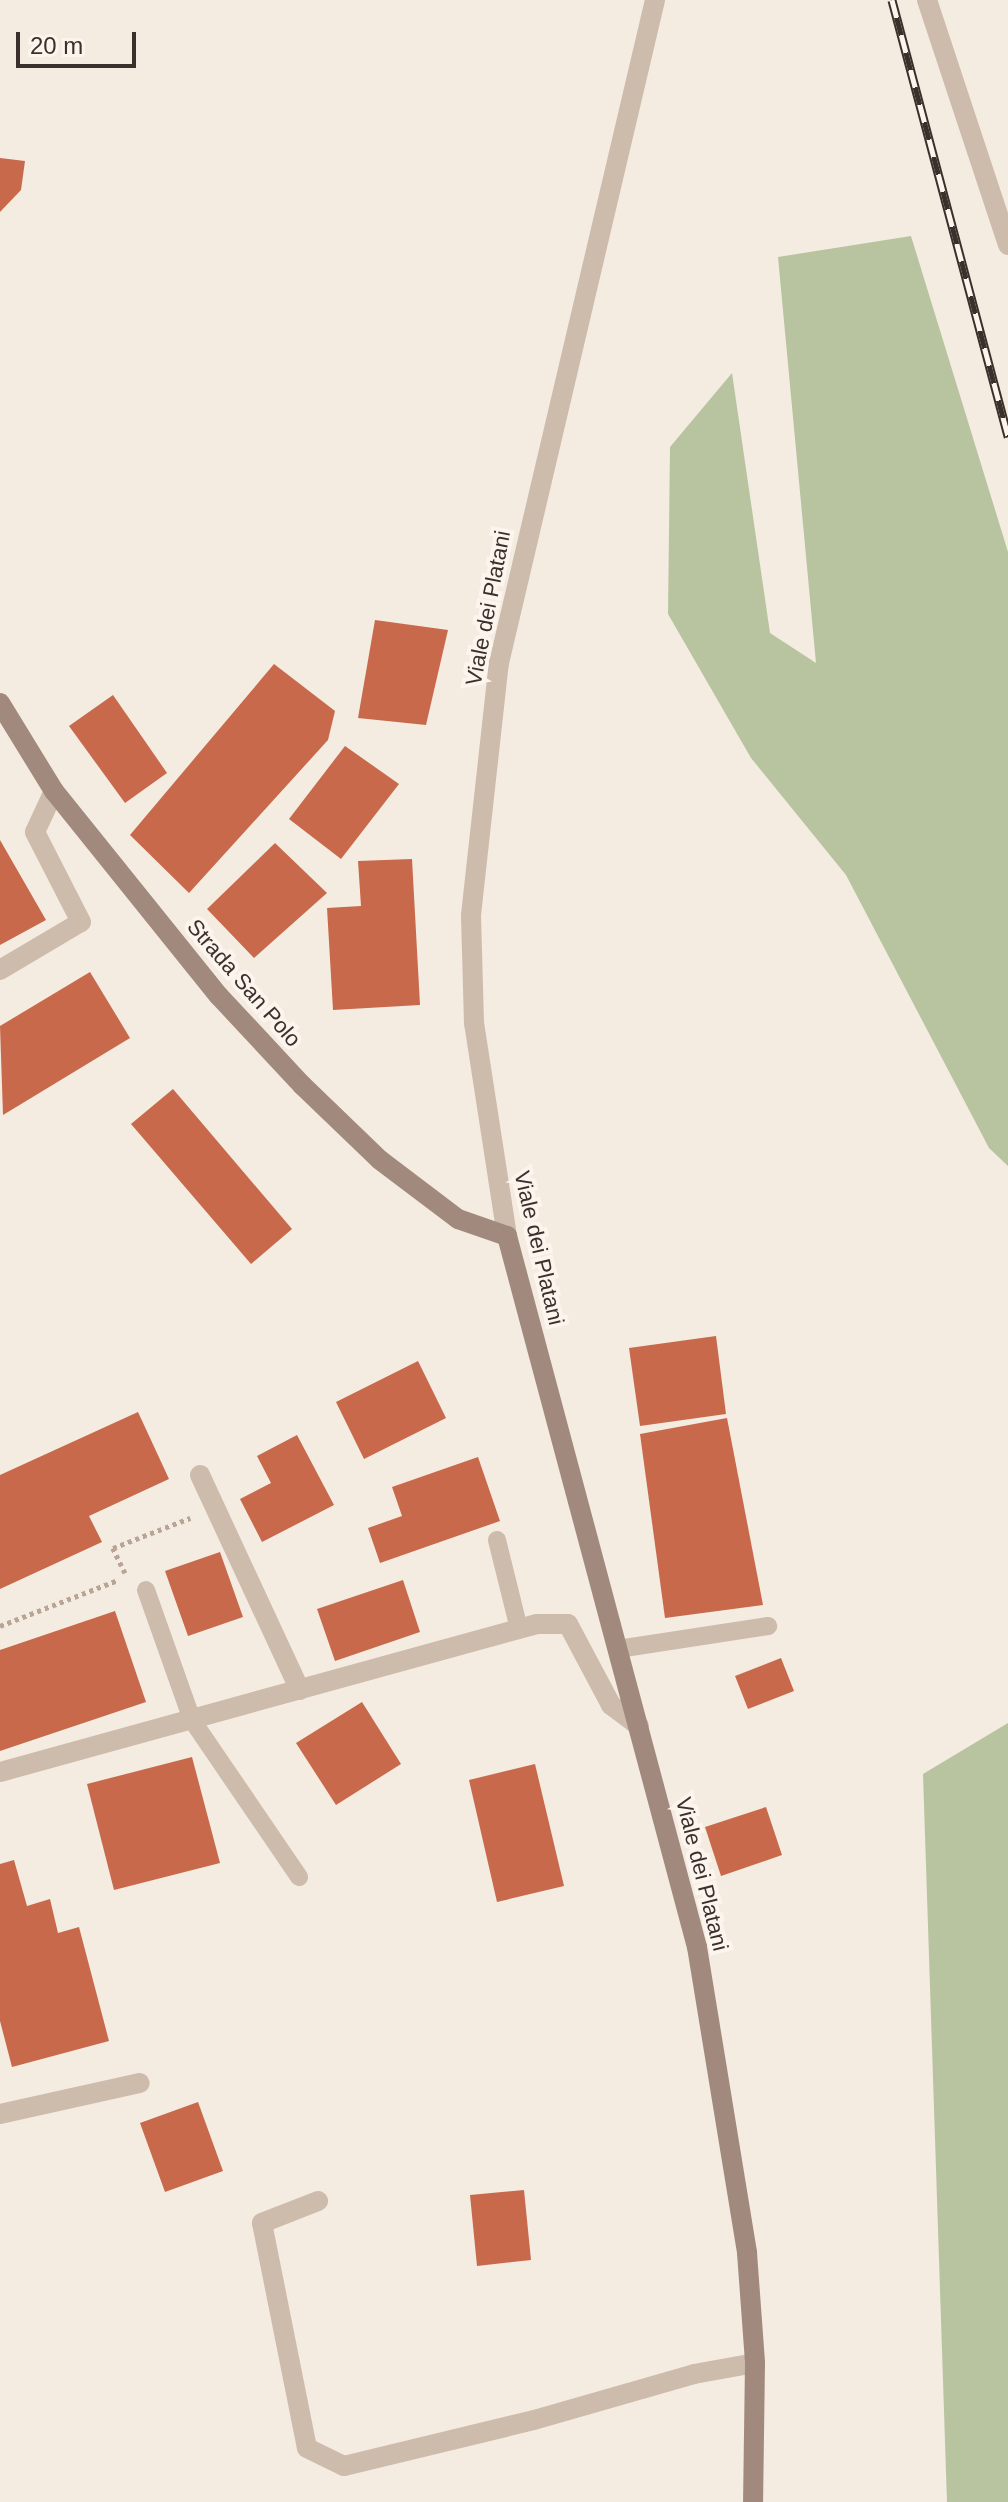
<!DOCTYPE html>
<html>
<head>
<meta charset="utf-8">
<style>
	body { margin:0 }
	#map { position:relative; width:1008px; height:2502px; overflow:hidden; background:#f4ebe1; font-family:Helvetica,sans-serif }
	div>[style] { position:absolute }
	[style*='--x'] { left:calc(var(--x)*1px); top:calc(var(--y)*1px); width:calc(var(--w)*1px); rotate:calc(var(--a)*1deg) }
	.green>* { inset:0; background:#b8c4a0 }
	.building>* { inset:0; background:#c8694b }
	.path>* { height:5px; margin-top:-2.5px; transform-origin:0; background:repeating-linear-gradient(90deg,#b9a596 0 4px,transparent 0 8px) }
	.lane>* { height:18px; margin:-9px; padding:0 9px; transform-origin:9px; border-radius:9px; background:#cdbbac }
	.street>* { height:20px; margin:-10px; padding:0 10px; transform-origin:10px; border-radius:10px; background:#cdbbac }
	.secondary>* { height:20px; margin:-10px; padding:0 10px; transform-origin:10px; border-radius:10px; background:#a18a7d }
	.rail>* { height:9px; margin-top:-4.5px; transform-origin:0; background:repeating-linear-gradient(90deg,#fbf5ee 0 18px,#3b302b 0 36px); box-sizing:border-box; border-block:2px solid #3b302b }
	span { translate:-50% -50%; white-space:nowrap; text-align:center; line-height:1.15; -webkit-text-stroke:8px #fbf5ee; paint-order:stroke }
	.street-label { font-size:22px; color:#3b302b }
	.scale { position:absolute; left:16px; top:32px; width:120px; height:36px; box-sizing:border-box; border:4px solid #3b302b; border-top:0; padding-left:10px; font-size:24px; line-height:28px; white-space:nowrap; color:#3b302b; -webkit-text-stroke:6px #fbf5ee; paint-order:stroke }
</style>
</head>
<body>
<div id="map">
	<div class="green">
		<div style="clip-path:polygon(911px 236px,1008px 552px,1008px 1166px,989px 1148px,846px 875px,751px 758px,668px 614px,670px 447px,732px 373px,770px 633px,816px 663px,778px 257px)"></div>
		<div style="clip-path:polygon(1008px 1723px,1008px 2502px,947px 2502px,923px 1774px)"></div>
	</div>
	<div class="building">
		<div style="clip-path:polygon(0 158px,25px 161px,21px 190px,0 212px)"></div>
		<div style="clip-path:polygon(375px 620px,448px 630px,426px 725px,358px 718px)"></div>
		<div style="clip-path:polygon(274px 664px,335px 711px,328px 740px,189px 893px,130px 835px)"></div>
		<div style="clip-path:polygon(113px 695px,167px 773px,125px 803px,69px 726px)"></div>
		<div style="clip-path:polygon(345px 746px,399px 784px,341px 859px,289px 819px)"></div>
		<div style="clip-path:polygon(0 840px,46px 920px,0 945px)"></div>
		<div style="clip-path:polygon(275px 843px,327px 893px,254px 958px,207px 909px)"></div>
		<div style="clip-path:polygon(412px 859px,420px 1005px,333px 1010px,327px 908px,361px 906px,358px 861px)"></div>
		<div style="clip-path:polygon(90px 972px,130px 1038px,3px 1115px,0 1026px)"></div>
		<div style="clip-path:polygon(173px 1089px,292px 1229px,251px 1264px,131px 1124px)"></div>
		<div style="clip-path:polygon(716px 1336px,726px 1414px,640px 1426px,629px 1348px)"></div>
		<div style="clip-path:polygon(418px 1361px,446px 1418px,364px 1459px,336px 1402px)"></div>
		<div style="clip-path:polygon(138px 1412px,169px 1479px,89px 1516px,102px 1542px,0 1589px,0 1475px)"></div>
		<div style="clip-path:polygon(727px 1418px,763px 1605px,665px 1618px,640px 1434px)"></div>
		<div style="clip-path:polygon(297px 1435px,334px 1505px,262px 1542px,240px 1499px,271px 1483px,257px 1456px)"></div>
		<div style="clip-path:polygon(478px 1457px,500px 1521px,380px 1563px,368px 1528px,402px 1516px,392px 1487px)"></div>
		<div style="clip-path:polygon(220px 1552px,243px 1617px,188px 1636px,165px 1571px)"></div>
		<div style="clip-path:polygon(403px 1580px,420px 1632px,335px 1661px,317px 1609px)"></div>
		<div style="clip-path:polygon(115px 1611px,146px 1702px,0 1751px,0 1650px)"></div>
		<div style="clip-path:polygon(781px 1658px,794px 1691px,748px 1709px,735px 1676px)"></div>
		<div style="clip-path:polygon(362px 1702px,401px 1764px,336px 1805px,296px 1743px)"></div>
		<div style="clip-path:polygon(192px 1757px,220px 1863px,114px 1890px,87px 1784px)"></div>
		<div style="clip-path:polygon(535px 1764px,564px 1886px,497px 1902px,469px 1780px)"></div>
		<div style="clip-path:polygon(766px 1807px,782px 1855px,721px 1876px,705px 1827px)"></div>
		<div style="clip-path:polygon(14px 1860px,27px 1906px,50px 1899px,58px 1933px,79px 1927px,109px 2041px,12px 2067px,0 2021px,0 1864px)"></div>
		<div style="clip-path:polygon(198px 2102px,223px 2171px,165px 2192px,140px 2123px)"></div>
		<div style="clip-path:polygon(524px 2190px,531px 2260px,477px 2266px,470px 2195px)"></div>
	</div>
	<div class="path">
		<div style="--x:125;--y:1573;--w:28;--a:-116"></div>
		<div style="--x:113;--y:1548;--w:83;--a:-21.3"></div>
		<div style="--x:0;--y:1626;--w:127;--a:-21.3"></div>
	</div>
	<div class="lane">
		<div style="--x:497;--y:1540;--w:92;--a:76.1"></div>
		<div style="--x:146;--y:1590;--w:138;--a:70.5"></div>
		<div style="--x:192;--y:1720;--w:190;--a:55.7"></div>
		<div style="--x:618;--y:1649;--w:152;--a:-8.7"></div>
	</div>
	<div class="street">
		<div style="--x:927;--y:0;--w:258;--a:71.7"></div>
		<div style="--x:0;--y:970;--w:94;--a:-30.7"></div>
		<div style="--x:81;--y:922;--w:101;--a:-117.1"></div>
		<div style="--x:35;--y:832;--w:45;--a:-65.1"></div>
		<div style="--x:507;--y:1236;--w:216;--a:-98.8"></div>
		<div style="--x:474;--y:1023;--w:108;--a:-91.6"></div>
		<div style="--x:471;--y:915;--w:254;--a:-83.7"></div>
		<div style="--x:499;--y:663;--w:681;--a:-76.76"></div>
		<div style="--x:200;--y:1475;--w:237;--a:65.1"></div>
		<div style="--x:0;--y:1772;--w:557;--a:-15.41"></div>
		<div style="--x:537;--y:1624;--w:31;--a:0"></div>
		<div style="--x:568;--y:1624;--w:92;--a:62"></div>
		<div style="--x:611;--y:1705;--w:35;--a:37"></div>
		<div style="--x:0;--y:2114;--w:143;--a:-12.5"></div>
		<div style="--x:318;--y:2201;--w:60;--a:158.6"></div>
		<div style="--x:262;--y:2223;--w:229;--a:78.7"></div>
		<div style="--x:307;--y:2448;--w:41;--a:25.9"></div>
		<div style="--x:344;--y:2466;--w:195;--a:-13.6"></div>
		<div style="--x:534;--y:2420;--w:166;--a:-16"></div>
		<div style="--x:694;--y:2374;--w:62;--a:-10.2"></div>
	</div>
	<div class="secondary">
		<div style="--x:0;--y:703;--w:103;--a:58.5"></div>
		<div style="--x:54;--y:791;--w:263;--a:51.2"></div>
		<div style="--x:219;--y:996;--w:122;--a:47"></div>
		<div style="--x:302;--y:1085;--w:108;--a:43.9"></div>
		<div style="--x:380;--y:1160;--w:98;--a:37.1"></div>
		<div style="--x:458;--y:1219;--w:52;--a:19.1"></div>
		<div style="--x:507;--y:1236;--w:736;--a:75.04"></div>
		<div style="--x:697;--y:1947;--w:310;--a:80.7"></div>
		<div style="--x:747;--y:2253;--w:110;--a:85.8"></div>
		<div style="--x:755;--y:2363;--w:139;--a:90.8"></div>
	</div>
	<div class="rail">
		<div style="--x:892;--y:0;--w:452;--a:75.1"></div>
	</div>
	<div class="street-label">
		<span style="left:488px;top:608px;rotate:-79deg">Viale dei Platani</span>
		<span style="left:244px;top:983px;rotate:49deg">Strada San Polo</span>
		<span style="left:539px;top:1248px;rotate:77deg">Viale dei Platani</span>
		<span style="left:702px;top:1874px;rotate:76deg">Viale dei Platani</span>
	</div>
	<div class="scale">20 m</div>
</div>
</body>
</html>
